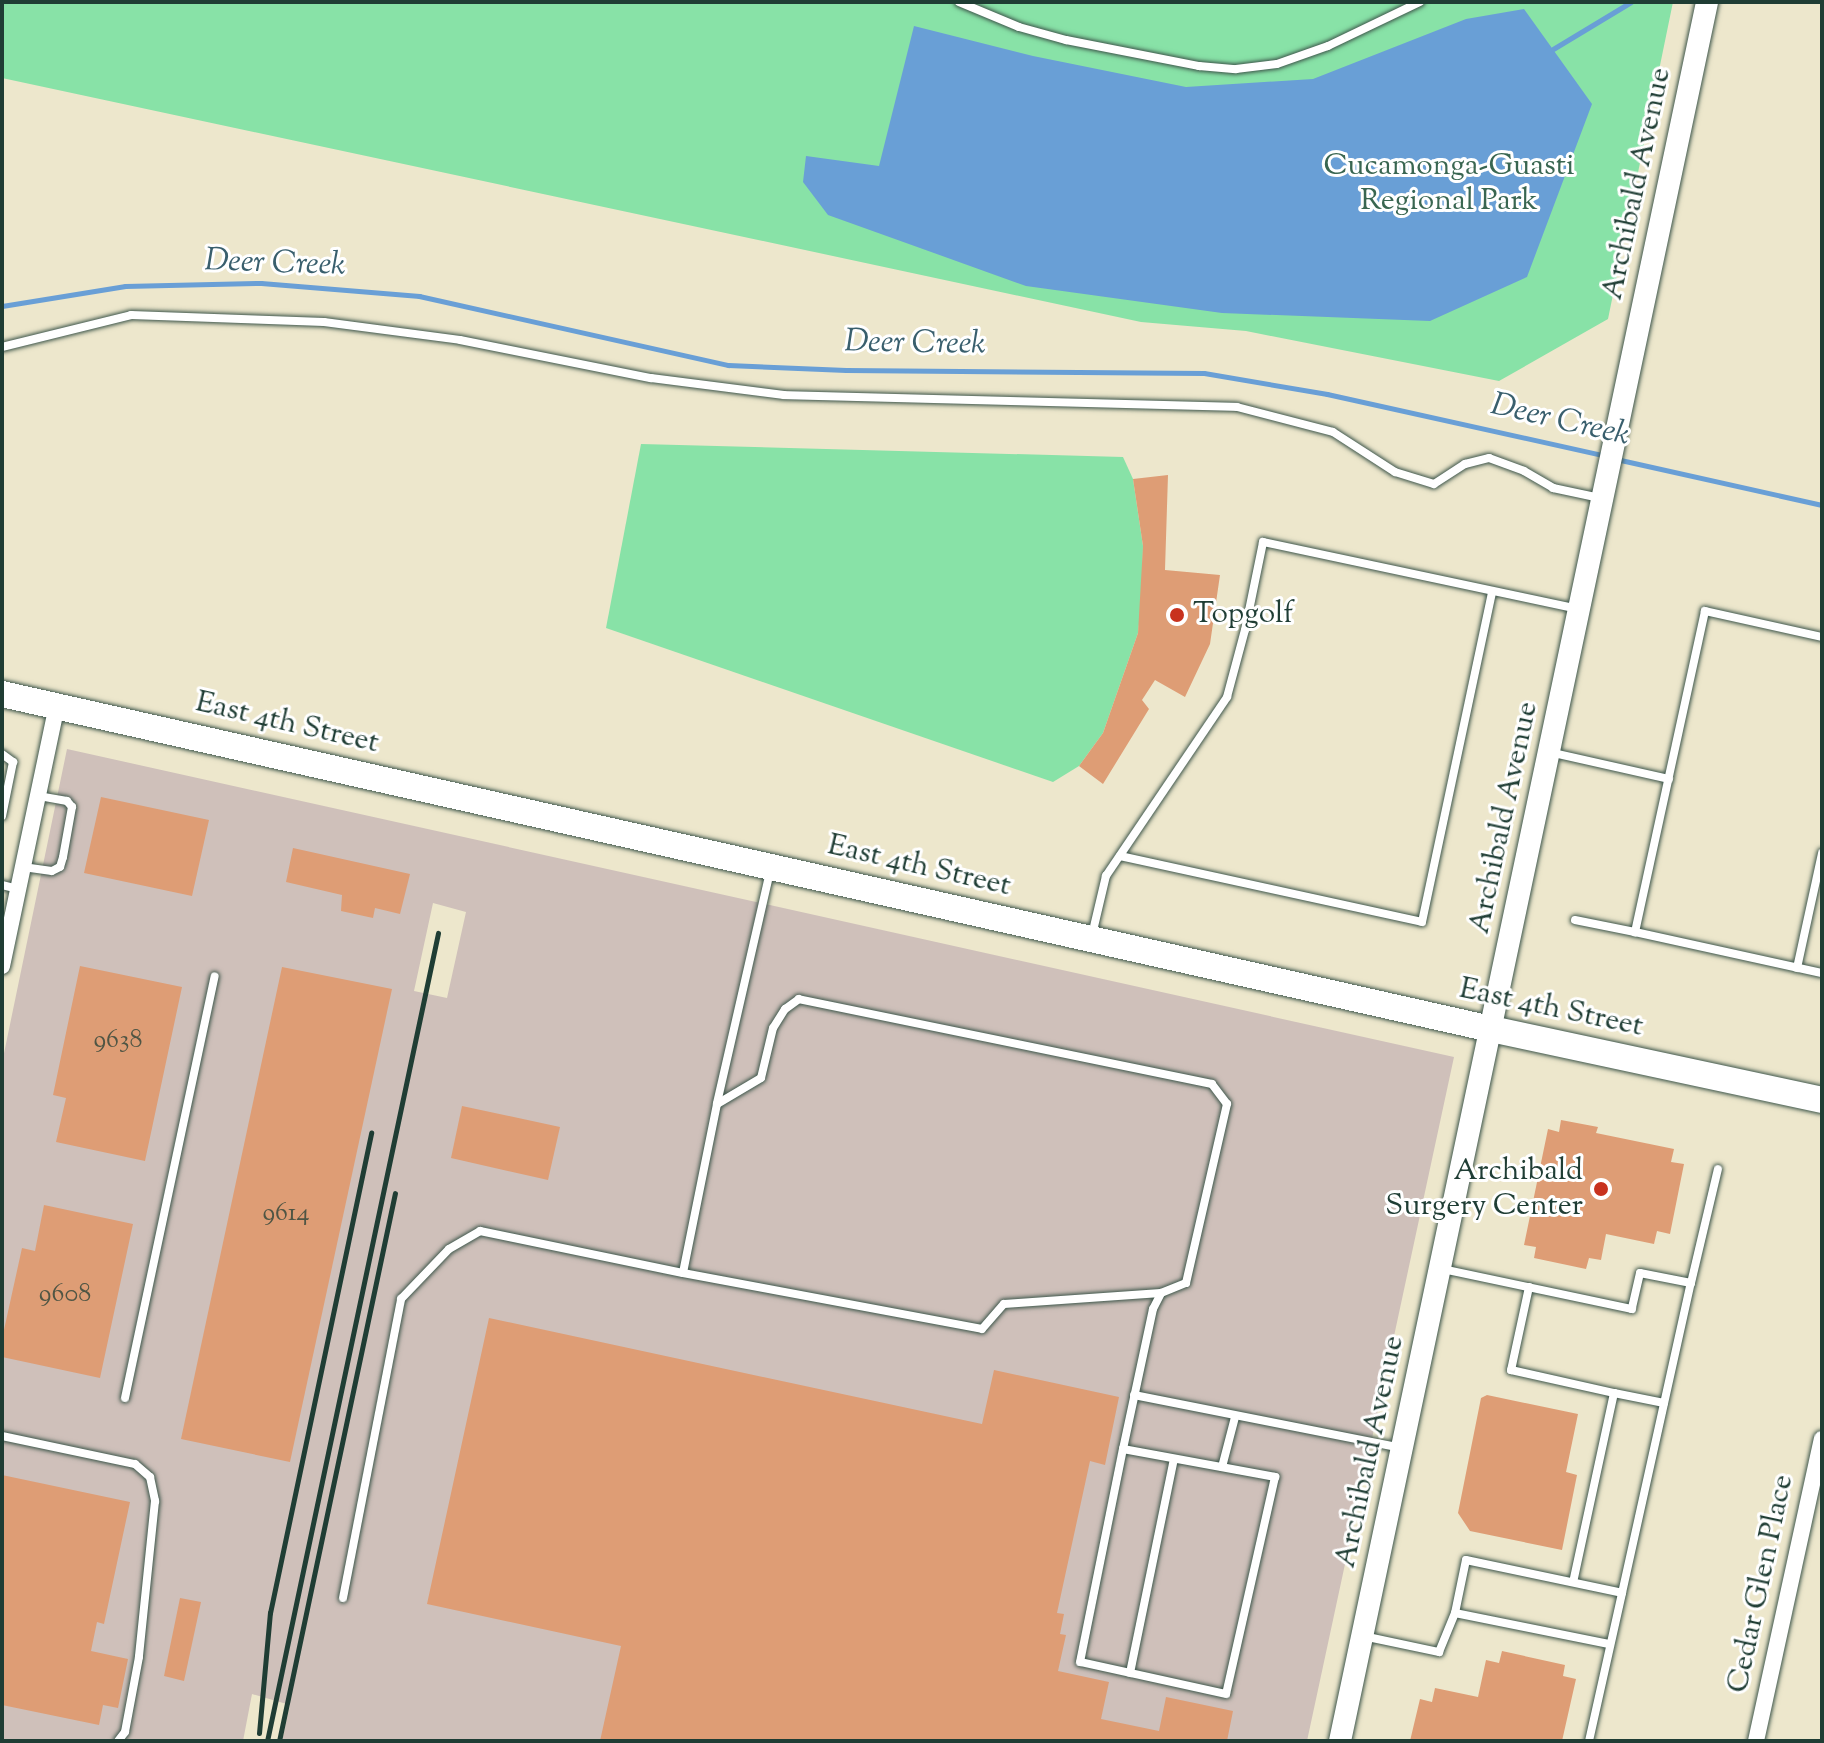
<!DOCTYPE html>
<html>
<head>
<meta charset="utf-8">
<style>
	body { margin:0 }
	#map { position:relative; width:1824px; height:1743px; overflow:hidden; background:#ede7cc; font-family:"Sorts Mill Goudy",serif }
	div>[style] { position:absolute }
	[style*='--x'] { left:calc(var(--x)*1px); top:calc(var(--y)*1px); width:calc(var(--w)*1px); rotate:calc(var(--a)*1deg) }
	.industrial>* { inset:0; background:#cfc0ba }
	.green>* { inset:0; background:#88e2a7 }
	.water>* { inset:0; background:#699fd6 }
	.stream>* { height:5px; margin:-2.5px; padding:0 2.5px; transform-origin:2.5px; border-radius:2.5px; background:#699fd6 }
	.building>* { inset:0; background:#de9d75 }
	.roads { filter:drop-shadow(0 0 2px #3e564b) drop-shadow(0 0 2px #3e564b) }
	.service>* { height:8px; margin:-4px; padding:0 4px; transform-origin:4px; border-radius:4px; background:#fff }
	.minor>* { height:16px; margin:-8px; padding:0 8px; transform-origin:8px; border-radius:8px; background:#fff }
	.secondary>* { height:22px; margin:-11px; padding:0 11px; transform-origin:11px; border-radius:11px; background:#fff }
	.primary>* { height:26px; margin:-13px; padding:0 13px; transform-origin:13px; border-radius:13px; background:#fff }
	.rail>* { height:5px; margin:-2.5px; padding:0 2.5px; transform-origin:2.5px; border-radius:2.5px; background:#1f3d34 }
	.dots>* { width:22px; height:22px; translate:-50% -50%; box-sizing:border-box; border:4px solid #fff; border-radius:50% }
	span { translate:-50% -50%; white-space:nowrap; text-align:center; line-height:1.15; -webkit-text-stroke:6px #fff; paint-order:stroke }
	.number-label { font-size:26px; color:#4f5544 }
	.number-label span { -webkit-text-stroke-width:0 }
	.park-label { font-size:30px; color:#396651 }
	.street-label { font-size:30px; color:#1f3d34 }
	.poi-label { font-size:30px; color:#1f3d34 }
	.left { translate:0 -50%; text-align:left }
	.right { translate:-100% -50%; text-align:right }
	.water-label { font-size:32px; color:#395f6d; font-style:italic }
	.frame { position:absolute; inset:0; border:4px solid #1f3d34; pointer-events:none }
</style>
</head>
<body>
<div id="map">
	<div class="industrial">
		<div style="clip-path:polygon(evenodd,67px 749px,1454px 1057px,1307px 1741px,282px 1741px,290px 1705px,252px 1694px,243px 1741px,2px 1741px,2px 1063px,67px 749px,433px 903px,466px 912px,447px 998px,414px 991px,433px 903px)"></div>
	</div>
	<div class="green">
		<div style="clip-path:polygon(2px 2px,1673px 2px,1608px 319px,1499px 381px,1246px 331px,1141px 322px,2px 78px)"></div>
		<div style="clip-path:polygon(641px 444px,1123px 457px,1133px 479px,1143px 546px,1142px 596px,1138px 633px,1103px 733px,1079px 766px,1053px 782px,606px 628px)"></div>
	</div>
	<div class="water">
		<div style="clip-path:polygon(1524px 9px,1592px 104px,1527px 277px,1430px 321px,1222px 313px,1026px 286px,828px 215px,803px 182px,806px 156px,879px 166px,914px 26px,1033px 56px,1186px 87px,1313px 79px,1466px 19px)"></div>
	</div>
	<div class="stream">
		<div style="--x:1553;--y:49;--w:91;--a:-31.1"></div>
		<div style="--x:2;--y:306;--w:125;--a:-9.2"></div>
		<div style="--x:125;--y:286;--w:136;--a:-1.3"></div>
		<div style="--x:261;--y:283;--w:159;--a:4.7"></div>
		<div style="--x:419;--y:296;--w:317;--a:12.6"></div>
		<div style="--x:728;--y:365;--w:118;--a:2.4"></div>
		<div style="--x:846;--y:370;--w:358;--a:0.5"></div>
		<div style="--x:1204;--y:373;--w:125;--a:9.7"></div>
		<div style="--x:1327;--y:394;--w:287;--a:12.5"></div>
		<div style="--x:1616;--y:459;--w:211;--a:12.6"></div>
	</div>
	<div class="building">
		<div style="clip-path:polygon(1168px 475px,1165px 570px,1220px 575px,1210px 644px,1185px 697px,1155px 680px,1142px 700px,1149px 709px,1103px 784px,1079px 766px,1103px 733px,1138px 633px,1143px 546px,1133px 479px)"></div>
		<div style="clip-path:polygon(101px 797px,209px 820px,192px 896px,84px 873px)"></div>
		<div style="clip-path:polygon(293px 848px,410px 874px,400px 914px,375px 908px,373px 918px,341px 911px,342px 895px,286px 882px)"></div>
		<div style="clip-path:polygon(80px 966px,182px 987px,145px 1161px,56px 1142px,66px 1098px,53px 1095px)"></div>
		<div style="clip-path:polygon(282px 967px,392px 989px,290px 1462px,181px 1439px)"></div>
		<div style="clip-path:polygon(462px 1106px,560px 1127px,548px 1180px,451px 1158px)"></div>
		<div style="clip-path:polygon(1561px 1120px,1598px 1127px,1596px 1133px,1674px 1149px,1671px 1162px,1684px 1164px,1670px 1234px,1657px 1231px,1654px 1244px,1606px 1234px,1601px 1260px,1589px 1258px,1586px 1269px,1534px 1258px,1536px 1247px,1524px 1245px,1548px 1129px,1559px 1132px)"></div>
		<div style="clip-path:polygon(44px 1205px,133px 1224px,100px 1378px,2px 1357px,2px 1339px,22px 1248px,35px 1251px)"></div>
		<div style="clip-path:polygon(489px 1318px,982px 1424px,994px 1370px,1119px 1397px,1105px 1465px,1090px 1461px,1057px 1613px,1064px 1614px,1060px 1634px,1066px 1635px,1058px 1671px,1109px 1682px,1101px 1719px,1159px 1731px,1166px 1697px,1233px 1711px,1227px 1741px,600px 1741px,621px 1646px,427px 1604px)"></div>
		<div style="clip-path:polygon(1487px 1395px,1578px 1414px,1566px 1472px,1577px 1475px,1562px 1550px,1470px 1531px,1458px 1513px,1481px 1398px)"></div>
		<div style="clip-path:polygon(2px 1475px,130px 1502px,104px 1624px,97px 1622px,91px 1651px,128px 1659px,118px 1708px,103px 1705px,99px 1725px,2px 1705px)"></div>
		<div style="clip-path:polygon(180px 1598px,201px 1602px,184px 1681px,164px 1676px)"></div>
		<div style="clip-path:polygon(1502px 1651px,1565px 1665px,1563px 1676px,1576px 1679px,1562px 1741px,1410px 1741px,1420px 1699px,1432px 1702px,1435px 1688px,1478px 1697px,1486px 1660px,1499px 1663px)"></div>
	</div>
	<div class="roads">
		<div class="service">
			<div style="--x:959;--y:2;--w:65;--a:22.6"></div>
			<div style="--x:1019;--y:27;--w:49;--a:15.5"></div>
			<div style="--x:1066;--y:40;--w:136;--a:11.1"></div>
			<div style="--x:1199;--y:66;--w:37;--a:5"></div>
			<div style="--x:1236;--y:69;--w:41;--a:-7"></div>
			<div style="--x:1277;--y:64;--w:54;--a:-19.4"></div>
			<div style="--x:1328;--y:46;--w:102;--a:-25.6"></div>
			<div style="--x:2;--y:347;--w:133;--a:-13.9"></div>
			<div style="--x:131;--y:315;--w:193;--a:2.1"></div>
			<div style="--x:324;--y:322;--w:137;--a:7.5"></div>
			<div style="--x:460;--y:340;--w:195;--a:11.3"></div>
			<div style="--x:651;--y:378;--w:134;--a:7.3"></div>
			<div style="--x:784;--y:395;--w:453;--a:1.5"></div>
			<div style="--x:1237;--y:407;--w:99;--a:14.6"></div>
			<div style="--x:1333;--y:432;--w:74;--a:32.8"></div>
			<div style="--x:1395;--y:472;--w:41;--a:17.1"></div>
			<div style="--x:1434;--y:484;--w:37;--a:-33"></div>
			<div style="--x:1465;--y:464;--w:25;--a:-14"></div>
			<div style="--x:1489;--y:458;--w:37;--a:20"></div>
			<div style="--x:1524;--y:471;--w:34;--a:30"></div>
			<div style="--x:1553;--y:488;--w:48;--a:12"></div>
			<div style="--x:1822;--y:637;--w:120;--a:-167.5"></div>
			<div style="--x:1705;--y:611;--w:329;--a:102.3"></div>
			<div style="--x:1635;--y:932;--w:191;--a:12.4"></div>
			<div style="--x:1549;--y:752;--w:123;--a:12.7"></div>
			<div style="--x:2;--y:754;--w:14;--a:36"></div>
			<div style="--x:13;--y:762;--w:55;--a:101.5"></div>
			<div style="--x:1120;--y:856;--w:309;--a:12.3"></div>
			<div style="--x:1422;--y:922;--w:336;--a:-78"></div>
			<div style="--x:23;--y:867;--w:29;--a:8"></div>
			<div style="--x:52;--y:871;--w:9;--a:-27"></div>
			<div style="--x:60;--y:867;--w:10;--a:-73"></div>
			<div style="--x:63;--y:857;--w:51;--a:-79.8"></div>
			<div style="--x:72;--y:807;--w:8;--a:-130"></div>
			<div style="--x:67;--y:801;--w:28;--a:-170"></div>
			<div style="--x:2;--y:885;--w:16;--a:14"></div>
			<div style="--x:1575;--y:920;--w:61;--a:11.3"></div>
			<div style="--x:1092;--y:935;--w:61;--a:-76.7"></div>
			<div style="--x:1106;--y:876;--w:216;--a:-55.9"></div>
			<div style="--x:1227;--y:697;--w:69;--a:-75"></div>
			<div style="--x:1245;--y:630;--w:90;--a:-78.4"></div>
			<div style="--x:1263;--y:542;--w:322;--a:12"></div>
			<div style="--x:1797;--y:968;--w:118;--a:-77.7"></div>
			<div style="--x:717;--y:1103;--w:238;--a:-77.1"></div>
			<div style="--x:1691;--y:1283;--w:117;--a:-76.7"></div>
			<div style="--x:1529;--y:1287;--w:85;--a:102.2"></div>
			<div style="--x:1511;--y:1370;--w:106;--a:12.6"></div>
			<div style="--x:1614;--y:1393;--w:193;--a:102.2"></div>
			<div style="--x:1614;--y:1393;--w:51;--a:11.3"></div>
			<div style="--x:1134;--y:1395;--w:273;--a:11.2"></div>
			<div style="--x:125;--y:1398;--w:431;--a:-78"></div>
			<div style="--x:2;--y:1436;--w:136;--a:11.9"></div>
			<div style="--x:135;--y:1464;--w:20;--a:41"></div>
			<div style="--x:150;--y:1477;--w:25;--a:78"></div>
			<div style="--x:155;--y:1501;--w:157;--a:95.9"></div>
			<div style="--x:139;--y:1657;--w:76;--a:100.6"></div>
			<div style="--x:125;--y:1732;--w:11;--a:128"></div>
			<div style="--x:1123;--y:1449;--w:155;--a:10.4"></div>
			<div style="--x:1275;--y:1477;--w:222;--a:102.7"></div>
			<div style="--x:1226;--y:1694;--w:149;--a:-167.6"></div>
			<div style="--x:1080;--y:1662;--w:217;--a:-78.6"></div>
			<div style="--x:1123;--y:1449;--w:143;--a:-77.9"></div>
			<div style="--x:1153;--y:1309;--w:18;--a:-63"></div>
			<div style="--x:1161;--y:1293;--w:27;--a:-22"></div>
			<div style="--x:1186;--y:1283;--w:184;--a:-77.1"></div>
			<div style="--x:1227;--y:1104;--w:25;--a:-127"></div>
			<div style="--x:1212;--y:1084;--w:422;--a:-168.4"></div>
			<div style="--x:799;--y:999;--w:17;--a:144"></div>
			<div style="--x:785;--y:1009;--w:22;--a:122"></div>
			<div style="--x:773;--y:1028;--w:51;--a:103.5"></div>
			<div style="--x:761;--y:1078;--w:51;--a:149.4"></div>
			<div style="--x:717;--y:1104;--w:172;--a:101.4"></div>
			<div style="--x:683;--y:1273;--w:304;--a:10.6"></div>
			<div style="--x:982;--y:1329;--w:33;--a:-49"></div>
			<div style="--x:1004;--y:1304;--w:157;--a:-4"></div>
			<div style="--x:1222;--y:1467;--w:52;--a:-75.4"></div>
			<div style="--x:343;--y:1598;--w:305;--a:-79"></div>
			<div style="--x:401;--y:1299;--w:69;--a:-46.2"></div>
			<div style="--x:449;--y:1249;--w:36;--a:-30"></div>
			<div style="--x:480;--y:1231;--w:207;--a:11.7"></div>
			<div style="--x:1455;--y:1613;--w:157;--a:11.4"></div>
			<div style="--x:1363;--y:1636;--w:78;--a:11.9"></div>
			<div style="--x:1439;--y:1652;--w:42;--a:-67.7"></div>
			<div style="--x:1455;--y:1613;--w:54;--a:-78.3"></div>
			<div style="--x:1466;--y:1560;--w:159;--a:11.9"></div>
			<div style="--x:1622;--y:1593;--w:318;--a:-77.5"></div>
			<div style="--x:1691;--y:1283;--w:52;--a:-168.9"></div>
			<div style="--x:1640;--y:1273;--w:37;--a:103"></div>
			<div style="--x:1632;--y:1309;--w:194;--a:-168.1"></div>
			<div style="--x:1130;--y:1673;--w:218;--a:-78.4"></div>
			<div style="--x:1589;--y:1741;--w:152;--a:-77.4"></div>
		</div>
		<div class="minor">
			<div style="--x:2;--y:966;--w:266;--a:-78.1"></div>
			<div style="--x:1756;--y:1741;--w:309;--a:-77.7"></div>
		</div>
		<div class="secondary">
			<div style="--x:1340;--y:1741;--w:1777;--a:-78.08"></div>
		</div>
		<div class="primary">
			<div style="--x:2;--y:694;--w:1526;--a:12.68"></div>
			<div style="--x:1491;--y:1029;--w:339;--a:12.1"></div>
		</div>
	</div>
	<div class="rail">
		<div style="--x:259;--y:1733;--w:121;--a:-84.8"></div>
		<div style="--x:270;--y:1613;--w:491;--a:-78.1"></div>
		<div style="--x:267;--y:1741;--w:826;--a:-78.05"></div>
		<div style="--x:279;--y:1741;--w:560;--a:-78.05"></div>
	</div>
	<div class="dots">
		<div style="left:1177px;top:615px;background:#c8321e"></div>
		<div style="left:1601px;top:1189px;background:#c8321e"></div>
	</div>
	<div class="number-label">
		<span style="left:118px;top:1041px">9638</span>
		<span style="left:286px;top:1214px">9614</span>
		<span style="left:65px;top:1295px">9608</span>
	</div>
	<div class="park-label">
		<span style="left:1449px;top:184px">Cucamonga-Guasti<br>Regional Park</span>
	</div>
	<div class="street-label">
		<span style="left:1638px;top:184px;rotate:-78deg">Archibald Avenue</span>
		<span style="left:287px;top:724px;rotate:13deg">East 4th Street</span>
		<span style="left:1505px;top:818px;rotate:-78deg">Archibald Avenue</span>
		<span style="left:919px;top:867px;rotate:13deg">East 4th Street</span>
		<span style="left:1551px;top:1009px;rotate:12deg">East 4th Street</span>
		<span style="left:1371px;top:1452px;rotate:-78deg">Archibald Avenue</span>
		<span style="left:1762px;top:1584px;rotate:-78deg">Cedar Glen Place</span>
	</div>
	<div class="poi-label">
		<span class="left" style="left:1193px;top:615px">Topgolf</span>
		<span class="right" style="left:1583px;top:1189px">Archibald<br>Surgery Center</span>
	</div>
	<div class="water-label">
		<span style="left:275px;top:264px;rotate:2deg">Deer Creek</span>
		<span style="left:915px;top:344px;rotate:1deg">Deer Creek</span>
		<span style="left:1560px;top:421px;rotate:13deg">Deer Creek</span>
	</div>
	<div class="frame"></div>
</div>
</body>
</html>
